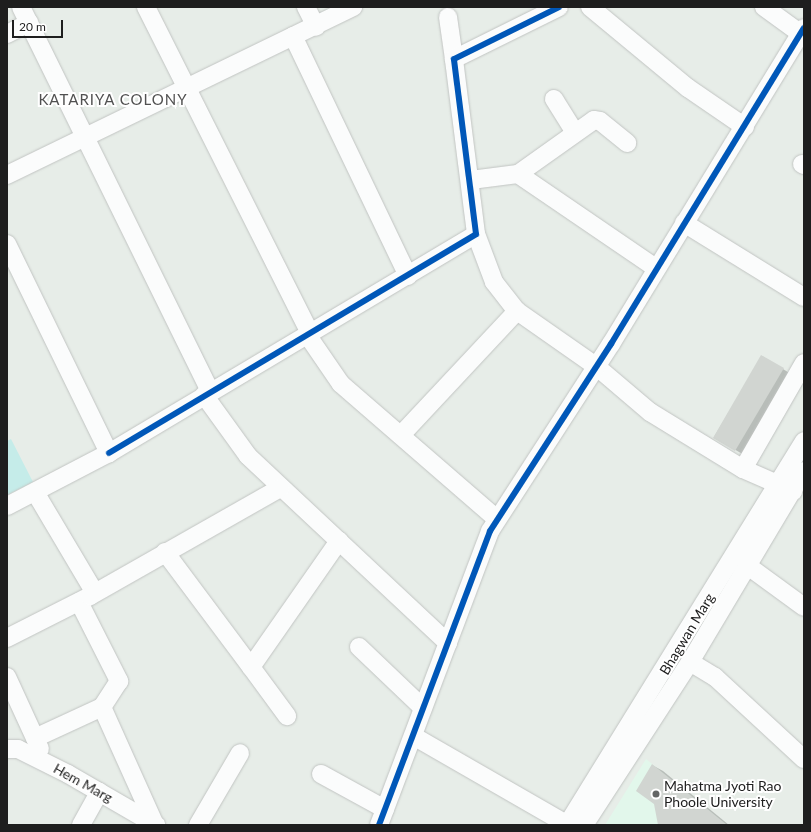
<!DOCTYPE html>
<html>
<head>
<meta charset="utf-8">
<style>
	body { margin:0 }
	#map { position:relative; width:811px; height:832px; overflow:hidden; background:#e7ede8; font-family:Lato,sans-serif }
	div>[style] { position:absolute }
	[style*='--x'] { left:calc(var(--x)*1px); top:calc(var(--y)*1px); width:calc(var(--w)*1px); rotate:calc(var(--a)*1deg) }
	.education>* { inset:0; background:#e2f7eb }
	.grass>* { inset:0; background:#c5ece9 }
	.shadow>* { inset:0; background:#0003 }
	.building>* { inset:0; background:#d1d5d1 }
	.roads { filter:drop-shadow(0 0 1px #c1c4c2) drop-shadow(0 0 1px #c1c4c2) }
	.minor>* { height:18px; margin:-9px; padding:0 9px; transform-origin:9px; border-radius:9px; background:#fbfcfc }
	.cycleway>* { height:6px; margin:-3px; padding:0 3px; transform-origin:3px; border-radius:3px; background:#0057b8 }
	.dots>* { width:11px; height:11px; translate:-50% -50%; box-sizing:border-box; border:2px solid #fff; border-radius:50% }
	span { translate:-50% -50%; white-space:nowrap; text-align:center; line-height:1.15; -webkit-text-stroke:4px #fff; paint-order:stroke }
	.street-label { font-size:14px; color:#1e1e1e }
	.poi-label { font-size:14px; color:#1e1e1e }
	.left { translate:0 -50%; text-align:left }
	.neighbourhood-label { font-size:15px; color:#515151; letter-spacing:1px }
	.frame { position:absolute; inset:0; border:8px solid #1e1e1e; pointer-events:none }
	.scale { position:absolute; left:12px; top:20px; width:51px; height:18px; box-sizing:border-box; border:2px solid #1e1e1e; border-top:0; padding-left:5px; font-size:12px; line-height:14px; white-space:nowrap; color:#1e1e1e; -webkit-text-stroke:3px #fff; paint-order:stroke }
</style>
</head>
<body>
<div id="map">
	<div class="education">
		<div style="clip-path:polygon(646px 759px,727px 825px,605px 825px)"></div>
	</div>
	<div class="grass">
		<div style="clip-path:polygon(11px 439px,33px 482px,7px 495px,7px 441px)"></div>
	</div>
	<div class="shadow">
		<div style="clip-path:polygon(762px 356px,791px 374px,744px 455px,714px 437px)"></div>
		<div style="clip-path:polygon(652px 765px,663px 771px,729px 825px,659px 825px)"></div>
	</div>
	<div class="building">
		<div style="clip-path:polygon(761px 355px,784px 368px,735px 451px,713px 438px)"></div>
		<div style="clip-path:polygon(652px 764px,727px 825px,658px 825px,654px 804px,636px 791px)"></div>
	</div>
	<div class="roads">
		<div class="minor">
			<div style="--x:21;--y:7;--w:428;--a:63.8"></div>
			<div style="--x:146;--y:7;--w:367;--a:63.3"></div>
			<div style="--x:306;--y:7;--w:22;--a:63"></div>
			<div style="--x:590;--y:7;--w:127;--a:39.6"></div>
			<div style="--x:688;--y:88;--w:69;--a:34.4"></div>
			<div style="--x:764;--y:7;--w:46;--a:36.1"></div>
			<div style="--x:448;--y:17;--w:42;--a:81.9"></div>
			<div style="--x:7;--y:34;--w:25;--a:-27"></div>
			<div style="--x:293;--y:36;--w:266;--a:64.4"></div>
			<div style="--x:554;--y:99;--w:38;--a:58"></div>
			<div style="--x:802;--y:164;--w:2;--a:27"></div>
			<div style="--x:518;--y:174;--w:93;--a:-35.4"></div>
			<div style="--x:594;--y:120;--w:6;--a:9"></div>
			<div style="--x:600;--y:121;--w:35;--a:39"></div>
			<div style="--x:7;--y:175;--w:385;--a:-25.9"></div>
			<div style="--x:471;--y:180;--w:47;--a:-7.3"></div>
			<div style="--x:518;--y:174;--w:167;--a:34.3"></div>
			<div style="--x:684;--y:223;--w:141;--a:31.7"></div>
			<div style="--x:476;--y:234;--w:51;--a:69.4"></div>
			<div style="--x:494;--y:282;--w:37;--a:52"></div>
			<div style="--x:517;--y:311;--w:98;--a:35"></div>
			<div style="--x:597;--y:367;--w:70;--a:40.3"></div>
			<div style="--x:650;--y:412;--w:109;--a:31.5"></div>
			<div style="--x:743;--y:469;--w:55;--a:23.7"></div>
			<div style="--x:7;--y:244;--w:233;--a:64"></div>
			<div style="--x:109;--y:453;--w:115;--a:152.5"></div>
			<div style="--x:308;--y:336;--w:58;--a:55.5"></div>
			<div style="--x:341;--y:384;--w:206;--a:40.9"></div>
			<div style="--x:204;--y:395;--w:75;--a:54.2"></div>
			<div style="--x:248;--y:456;--w:274;--a:43.1"></div>
			<div style="--x:401;--y:435;--w:170;--a:-46.9"></div>
			<div style="--x:109;--y:453;--w:427;--a:-30.8"></div>
			<div style="--x:476;--y:234;--w:176;--a:-97.2"></div>
			<div style="--x:454;--y:59;--w:117;--a:-26.3"></div>
			<div style="--x:743;--y:469;--w:122;--a:-60.1"></div>
			<div style="--x:35;--y:492;--w:117;--a:59.3"></div>
			<div style="--x:165;--y:552;--w:144;--a:53.2"></div>
			<div style="--x:251;--y:667;--w:154;--a:-55.1"></div>
			<div style="--x:748;--y:566;--w:69;--a:36.2"></div>
			<div style="--x:79;--y:602;--w:89;--a:63.1"></div>
			<div style="--x:119;--y:681;--w:31;--a:123"></div>
			<div style="--x:7;--y:638;--w:93;--a:-26.8"></div>
			<div style="--x:90;--y:596;--w:219;--a:-29.6"></div>
			<div style="--x:359;--y:647;--w:88;--a:43.6"></div>
			<div style="--x:690;--y:662;--w:29;--a:31"></div>
			<div style="--x:715;--y:677;--w:121;--a:42.7"></div>
			<div style="--x:251;--y:667;--w:61;--a:53.7"></div>
			<div style="--x:7;--y:677;--w:79;--a:65.4"></div>
			<div style="--x:415;--y:737;--w:177;--a:29.9"></div>
			<div style="--x:35;--y:738;--w:74;--a:-24.8"></div>
			<div style="--x:102;--y:707;--w:129;--a:65.8"></div>
			<div style="--x:7;--y:749;--w:11;--a:0"></div>
			<div style="--x:18;--y:749;--w:56;--a:26.6"></div>
			<div style="--x:68;--y:774;--w:102;--a:30.1"></div>
			<div style="--x:321;--y:774;--w:73;--a:28.7"></div>
			<div style="--x:81;--y:825;--w:38;--a:-61"></div>
			<div style="--x:198;--y:825;--w:83;--a:-59.7"></div>
			<div style="--x:379;--y:825;--w:314;--a:-69.3"></div>
			<div style="--x:490;--y:531;--w:223;--a:-57.1"></div>
			<div style="--x:611;--y:344;--w:370;--a:-58.6"></div>
			<div style="--x:567;--y:825;--w:451;--a:-58.3"></div>
			<div style="--x:584;--y:825;--w:194;--a:-57"></div>
			<div style="--x:690;--y:662;--w:222;--a:-59.2"></div>
		</div>
	</div>
	<div class="cycleway">
		<div style="--x:109;--y:453;--w:427;--a:-30.8"></div>
		<div style="--x:476;--y:234;--w:176;--a:-97.2"></div>
		<div style="--x:454;--y:59;--w:117;--a:-26.3"></div>
		<div style="--x:379;--y:825;--w:314;--a:-69.3"></div>
		<div style="--x:490;--y:531;--w:223;--a:-57.1"></div>
		<div style="--x:611;--y:344;--w:370;--a:-58.6"></div>
	</div>
	<div class="dots">
		<div style="left:656px;top:794px;background:#646665"></div>
	</div>
	<div class="street-label">
		<span style="left:687px;top:634px;rotate:-59deg">Bhagwan Marg</span>
		<span style="left:83px;top:783px;rotate:29deg">Hem Marg</span>
	</div>
	<div class="poi-label">
		<span class="left" style="left:664px;top:794px">Mahatma Jyoti Rao<br>Phoole University</span>
	</div>
	<div class="neighbourhood-label">
		<span style="left:113px;top:100px">KATARIYA COLONY</span>
	</div>
	<div class="frame"></div>
	<div class="scale">20 m</div>
</div>
</body>
</html>
